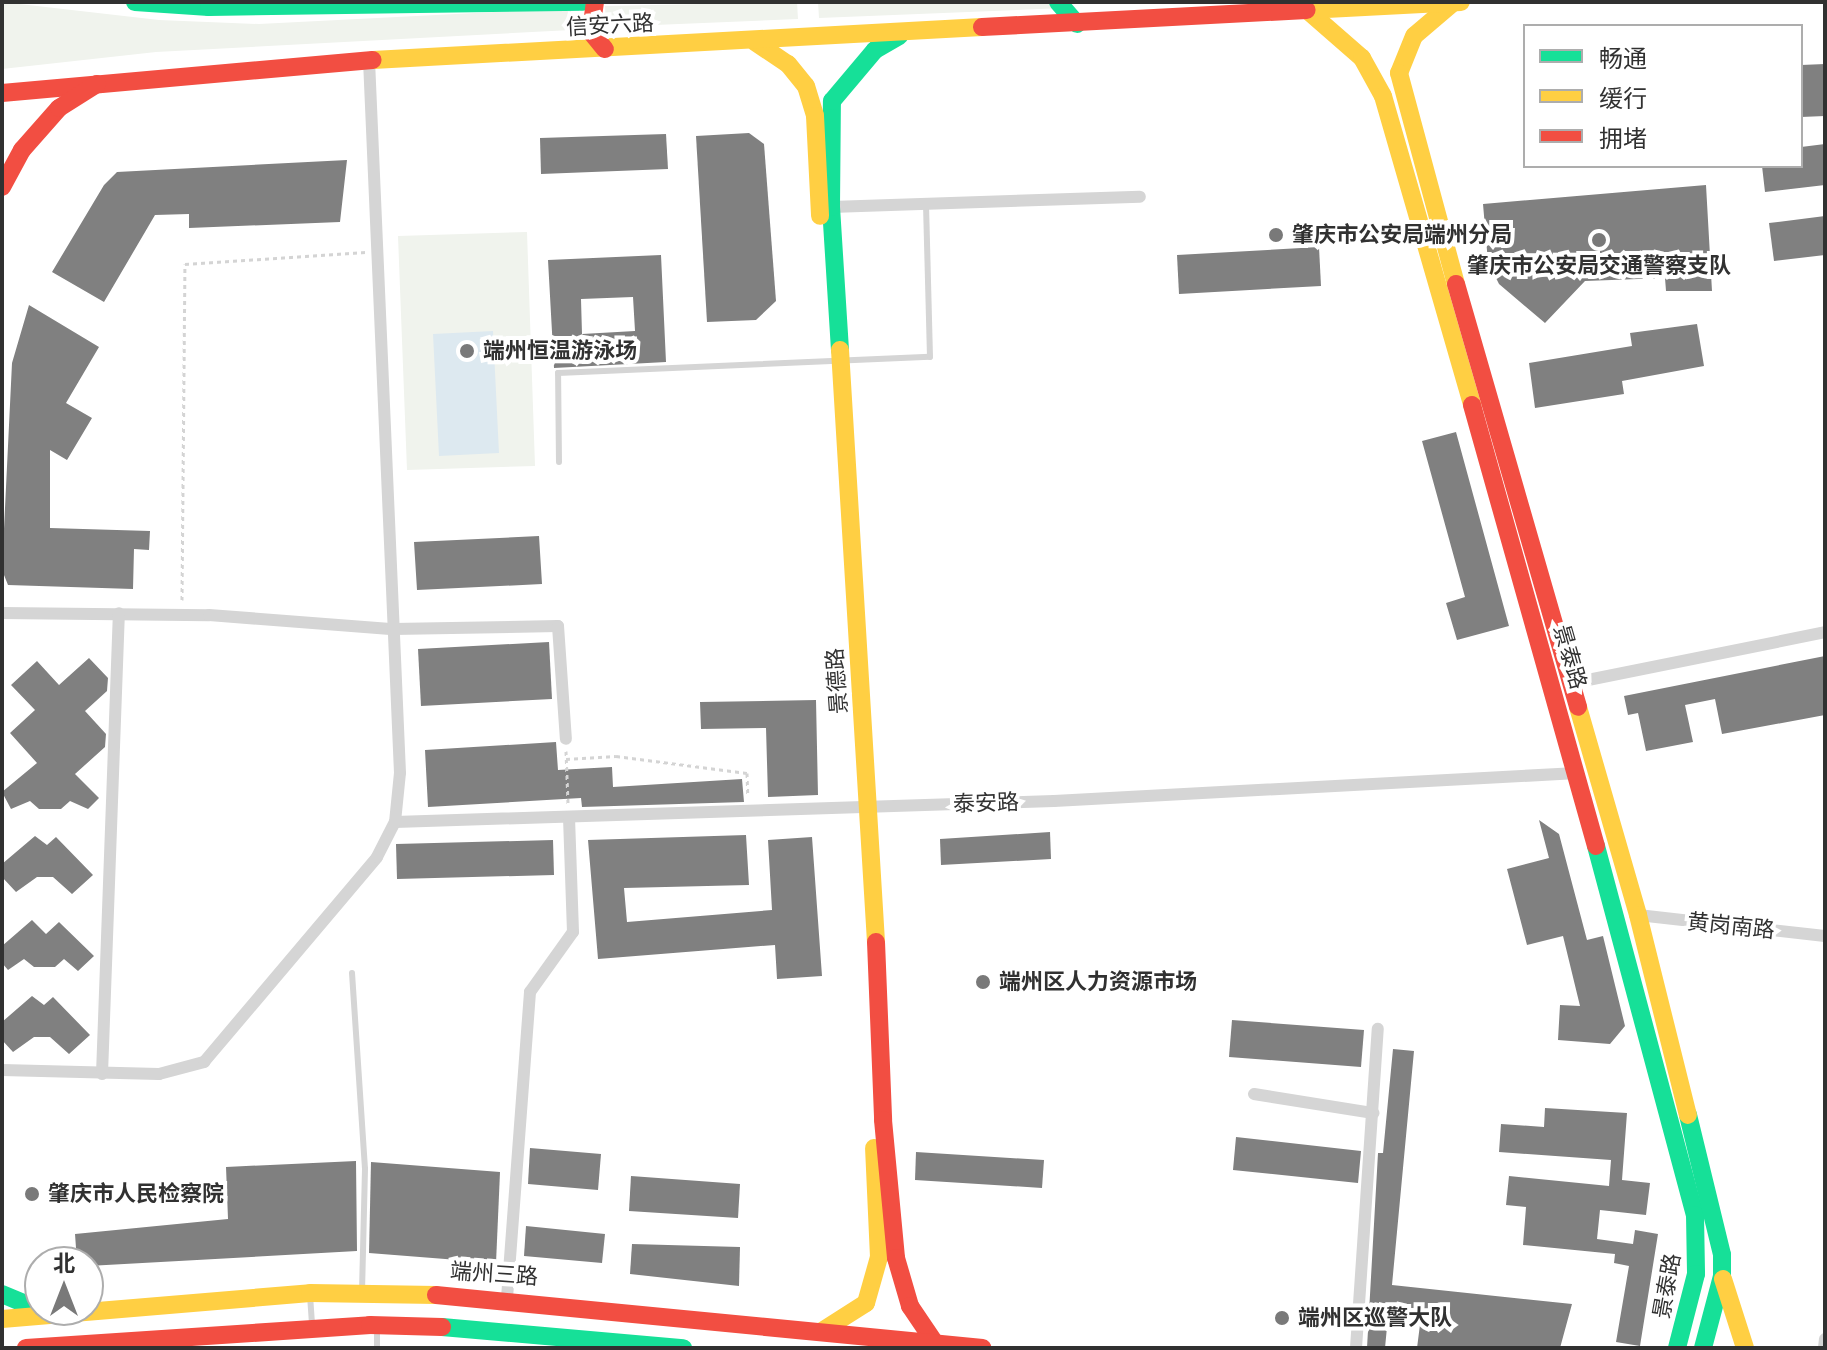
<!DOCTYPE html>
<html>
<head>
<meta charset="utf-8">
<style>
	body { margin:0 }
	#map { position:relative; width:1827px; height:1350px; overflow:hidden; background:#fff; font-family:Rubik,"Noto Sans SC",sans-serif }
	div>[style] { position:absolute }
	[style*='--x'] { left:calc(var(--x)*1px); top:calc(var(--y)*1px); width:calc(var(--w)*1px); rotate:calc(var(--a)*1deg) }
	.green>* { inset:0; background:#f0f3ed }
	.water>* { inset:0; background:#dde9f0 }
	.building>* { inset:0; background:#808080 }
	.path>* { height:3px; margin-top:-1.5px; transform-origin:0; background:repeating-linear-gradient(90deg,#d4d4d4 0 4px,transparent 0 8px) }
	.lane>* { height:6px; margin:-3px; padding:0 3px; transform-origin:3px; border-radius:3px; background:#d5d5d5 }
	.street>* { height:12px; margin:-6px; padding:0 6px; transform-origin:6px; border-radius:6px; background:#d5d5d5 }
	.fast>* { height:18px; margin:-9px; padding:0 9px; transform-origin:9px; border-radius:9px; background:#16e098 }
	.slow>* { height:18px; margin:-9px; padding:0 9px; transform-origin:9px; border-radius:9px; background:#ffcf43 }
	.jam>* { height:18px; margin:-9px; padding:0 9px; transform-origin:9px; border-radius:9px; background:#f24e42 }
	.dots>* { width:22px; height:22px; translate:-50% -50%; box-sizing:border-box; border:4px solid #fff; border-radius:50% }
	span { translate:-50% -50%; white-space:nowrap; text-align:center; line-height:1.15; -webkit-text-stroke:8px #fff; paint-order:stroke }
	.street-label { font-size:22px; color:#313131 }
	.poi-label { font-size:22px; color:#313131; font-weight:700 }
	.left { translate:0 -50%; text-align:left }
	.frame { position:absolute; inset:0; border:4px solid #313131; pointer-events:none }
	.legend { position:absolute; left:1523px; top:24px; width:280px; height:144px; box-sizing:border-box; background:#fff; border:2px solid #adadad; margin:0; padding:10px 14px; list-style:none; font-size:24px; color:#313131 }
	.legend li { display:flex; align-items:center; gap:16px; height:40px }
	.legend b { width:40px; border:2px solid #adadad }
	.north { position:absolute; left:24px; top:1246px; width:80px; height:80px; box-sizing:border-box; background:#fff; border:2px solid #adadad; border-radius:50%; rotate:0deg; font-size:22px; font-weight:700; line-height:32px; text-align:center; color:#313131 }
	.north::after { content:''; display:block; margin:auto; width:28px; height:36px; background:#797979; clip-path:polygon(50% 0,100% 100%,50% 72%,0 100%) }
</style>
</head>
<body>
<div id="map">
	<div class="green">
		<div style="clip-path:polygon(2px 2px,159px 20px,259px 24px,571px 8px,571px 30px,156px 52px,2px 69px)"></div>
		<div style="clip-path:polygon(797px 2px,798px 19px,606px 27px,605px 6px)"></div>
		<div style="clip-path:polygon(818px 2px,1064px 2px,1064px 8px,819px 18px)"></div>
		<div style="clip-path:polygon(527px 232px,535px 466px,407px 470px,398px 236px)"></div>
	</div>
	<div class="water">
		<div style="clip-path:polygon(493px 331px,499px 453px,439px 456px,433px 334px)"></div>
	</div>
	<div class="building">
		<div style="clip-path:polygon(1825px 64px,1825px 116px,1801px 117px,1801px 65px)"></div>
		<div style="clip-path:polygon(749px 133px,764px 144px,776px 301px,756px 320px,707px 322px,696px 136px)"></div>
		<div style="clip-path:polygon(666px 134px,668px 169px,541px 174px,540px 138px)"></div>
		<div style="clip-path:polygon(1825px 144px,1825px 185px,1765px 192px,1762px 166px,1801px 166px,1801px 147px)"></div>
		<div style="clip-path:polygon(347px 160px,340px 222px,189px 228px,189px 214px,155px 215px,104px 302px,52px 272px,104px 185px,117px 172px)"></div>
		<div style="clip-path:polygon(1706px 185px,1712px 291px,1666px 291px,1665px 278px,1585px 281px,1545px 323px,1499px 284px,1488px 262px,1483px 204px)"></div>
		<div style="clip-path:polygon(1825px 216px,1825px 255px,1774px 261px,1769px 223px)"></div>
		<div style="clip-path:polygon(1319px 247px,1321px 286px,1179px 294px,1177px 255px)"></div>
		<div style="clip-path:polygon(evenodd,661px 255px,666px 362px,554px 368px,548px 260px,661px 255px,633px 297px,635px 331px,582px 334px,581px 299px,633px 297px)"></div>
		<div style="clip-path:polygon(29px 305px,99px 347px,66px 403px,92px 418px,67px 460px,50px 450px,50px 528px,150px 531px,149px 550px,134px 549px,133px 589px,8px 585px,2px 570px,12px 363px)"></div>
		<div style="clip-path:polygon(1697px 324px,1704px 366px,1622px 381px,1624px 394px,1535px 408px,1529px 363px,1632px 346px,1630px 333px)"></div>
		<div style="clip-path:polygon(1456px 432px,1509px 626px,1457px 640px,1446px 603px,1465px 597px,1422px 441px)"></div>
		<div style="clip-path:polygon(539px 536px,542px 584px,417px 590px,414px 542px)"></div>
		<div style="clip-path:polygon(549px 642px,552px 699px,421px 706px,418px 649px)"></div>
		<div style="clip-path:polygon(1825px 656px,1825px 715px,1722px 734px,1715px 699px,1685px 705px,1693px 742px,1646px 751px,1638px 713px,1628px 715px,1624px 696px)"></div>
		<div style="clip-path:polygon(89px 658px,108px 678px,107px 691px,85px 711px,106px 734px,105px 747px,75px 774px,99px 798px,88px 809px,70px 801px,61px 809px,39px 809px,30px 801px,11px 809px,2px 792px,37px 763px,10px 733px,35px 710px,11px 685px,37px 661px,59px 685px)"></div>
		<div style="clip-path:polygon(816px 700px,818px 795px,768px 797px,766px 728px,701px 729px,700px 702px)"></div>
		<div style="clip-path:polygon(556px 742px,558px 770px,612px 767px,613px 787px,742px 779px,744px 802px,582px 807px,581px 798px,428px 807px,425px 750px)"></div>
		<div style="clip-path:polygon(1539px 820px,1559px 834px,1587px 940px,1603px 936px,1625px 1026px,1610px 1044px,1558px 1040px,1560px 1005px,1580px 1006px,1563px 936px,1527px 945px,1507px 869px,1549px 858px)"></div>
		<div style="clip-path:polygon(1050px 832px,1051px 859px,941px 865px,940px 839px)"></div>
		<div style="clip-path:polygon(746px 835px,749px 885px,624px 888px,627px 922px,772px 910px,768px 840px,812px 837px,822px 976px,777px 979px,775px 945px,598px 959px,588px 840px)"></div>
		<div style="clip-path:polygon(35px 836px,47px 845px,56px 837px,93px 875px,72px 894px,53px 877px,37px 877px,16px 892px,2px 877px,2px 864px)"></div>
		<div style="clip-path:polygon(553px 840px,554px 875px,397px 879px,396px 844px)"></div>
		<div style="clip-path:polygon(32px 920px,46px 934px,59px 922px,94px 956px,78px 971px,64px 959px,55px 967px,34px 967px,24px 959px,8px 970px,2px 963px,2px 946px)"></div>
		<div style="clip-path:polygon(32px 996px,44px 1005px,53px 997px,90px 1035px,69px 1054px,50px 1037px,34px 1037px,13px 1052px,2px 1040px,2px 1022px)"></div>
		<div style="clip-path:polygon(1232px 1020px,1364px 1030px,1361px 1067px,1229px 1057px)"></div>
		<div style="clip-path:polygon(1393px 1049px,1414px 1051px,1392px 1285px,1572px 1304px,1560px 1348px,1417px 1348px,1422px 1309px,1389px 1306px,1385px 1348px,1367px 1348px,1378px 1153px,1383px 1153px)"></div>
		<div style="clip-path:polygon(1545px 1108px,1627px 1113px,1622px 1180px,1650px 1183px,1646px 1215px,1600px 1210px,1597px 1239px,1633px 1244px,1635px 1230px,1658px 1234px,1640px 1346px,1616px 1342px,1629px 1266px,1614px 1263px,1615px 1254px,1523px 1245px,1526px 1207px,1506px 1205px,1509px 1176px,1609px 1186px,1611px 1160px,1499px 1152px,1501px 1124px,1544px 1127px)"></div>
		<div style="clip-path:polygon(1236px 1137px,1361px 1151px,1358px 1183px,1233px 1170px)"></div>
		<div style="clip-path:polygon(530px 1148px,601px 1154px,598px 1190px,528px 1184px)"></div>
		<div style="clip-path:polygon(916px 1152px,1044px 1160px,1042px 1188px,915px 1180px)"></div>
		<div style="clip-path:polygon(356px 1161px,357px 1251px,88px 1266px,88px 1262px,77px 1262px,75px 1234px,228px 1219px,226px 1167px)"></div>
		<div style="clip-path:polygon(371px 1162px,500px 1172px,496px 1263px,369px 1253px)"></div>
		<div style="clip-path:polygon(631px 1176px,740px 1184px,738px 1218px,629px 1211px)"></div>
		<div style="clip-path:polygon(526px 1226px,605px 1234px,602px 1263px,524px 1256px)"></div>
		<div style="clip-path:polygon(632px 1244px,740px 1247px,739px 1286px,630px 1274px)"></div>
	</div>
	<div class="path">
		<div style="--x:182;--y:600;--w:336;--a:-89.5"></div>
		<div style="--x:185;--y:264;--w:181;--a:-3.8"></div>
		<div style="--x:566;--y:751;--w:53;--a:87.8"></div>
		<div style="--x:566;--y:759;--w:50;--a:-3.4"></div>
		<div style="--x:616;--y:756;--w:132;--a:7.4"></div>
		<div style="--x:747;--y:773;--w:23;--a:88"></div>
	</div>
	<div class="lane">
		<div style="--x:559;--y:462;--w:89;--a:-90.6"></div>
		<div style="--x:558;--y:373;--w:372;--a:-2.5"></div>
		<div style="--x:930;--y:357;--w:154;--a:-91.5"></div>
		<div style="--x:352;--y:973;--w:196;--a:86.2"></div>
		<div style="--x:365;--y:1169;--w:120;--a:91.4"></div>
		<div style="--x:310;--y:1295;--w:29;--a:86"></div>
		<div style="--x:377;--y:1329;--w:19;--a:90"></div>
	</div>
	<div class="street">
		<div style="--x:831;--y:207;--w:309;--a:-1.9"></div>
		<div style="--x:2;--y:613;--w:207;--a:0.6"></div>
		<div style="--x:209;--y:615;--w:185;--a:4.4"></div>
		<div style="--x:393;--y:629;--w:165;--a:-1"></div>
		<div style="--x:558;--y:626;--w:113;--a:86"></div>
		<div style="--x:1573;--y:683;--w:257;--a:-11.4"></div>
		<div style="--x:395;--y:822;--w:659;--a:-1.83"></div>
		<div style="--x:1054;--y:801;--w:524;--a:-3.06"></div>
		<div style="--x:1638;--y:915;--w:188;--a:6.4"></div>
		<div style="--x:2;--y:1070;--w:157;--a:1.5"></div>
		<div style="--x:159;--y:1074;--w:47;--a:-14.9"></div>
		<div style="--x:204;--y:1062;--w:268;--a:-49.8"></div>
		<div style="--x:377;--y:857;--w:39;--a:-63"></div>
		<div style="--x:395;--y:822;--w:49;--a:-84.2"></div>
		<div style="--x:400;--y:773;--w:714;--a:-92.49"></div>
		<div style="--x:102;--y:1074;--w:461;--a:-87.9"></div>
		<div style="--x:1254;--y:1094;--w:121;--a:9.1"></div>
		<div style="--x:507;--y:1298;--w:307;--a:-85.7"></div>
		<div style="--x:530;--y:992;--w:74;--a:-54.4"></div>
		<div style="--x:573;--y:932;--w:115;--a:-92"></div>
		<div style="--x:1356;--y:1348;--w:320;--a:-86.1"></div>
		<div style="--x:1824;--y:1348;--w:9;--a:-84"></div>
	</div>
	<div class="fast">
		<div style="--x:135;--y:2;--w:74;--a:3.9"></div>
		<div style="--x:209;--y:7;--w:374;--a:-0.8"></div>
		<div style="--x:1058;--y:2;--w:29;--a:49"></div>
		<div style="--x:840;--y:350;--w:143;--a:-93.6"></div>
		<div style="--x:831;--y:207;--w:106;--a:-89.5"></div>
		<div style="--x:832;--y:101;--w:67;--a:-49.9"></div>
		<div style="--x:875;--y:50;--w:28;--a:-30"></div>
		<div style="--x:1596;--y:846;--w:382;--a:75"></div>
		<div style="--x:1695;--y:1215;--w:59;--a:89"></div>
		<div style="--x:1696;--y:1274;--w:76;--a:104.4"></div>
		<div style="--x:1688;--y:1115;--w:144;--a:76.3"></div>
		<div style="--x:1722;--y:1255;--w:21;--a:90"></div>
		<div style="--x:1722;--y:1276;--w:74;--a:104.8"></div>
		<div style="--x:2;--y:1294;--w:41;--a:22.8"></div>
		<div style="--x:442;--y:1327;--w:242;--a:5"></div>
	</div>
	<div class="slow">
		<div style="--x:1454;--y:2;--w:52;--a:139.6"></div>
		<div style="--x:1414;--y:36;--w:40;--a:112"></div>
		<div style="--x:1399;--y:73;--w:219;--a:74.9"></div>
		<div style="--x:1307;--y:10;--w:73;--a:41.1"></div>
		<div style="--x:1362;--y:58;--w:43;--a:61.1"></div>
		<div style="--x:1383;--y:96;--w:322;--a:73.9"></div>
		<div style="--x:1307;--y:10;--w:154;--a:-3"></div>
		<div style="--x:755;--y:42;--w:40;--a:34"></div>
		<div style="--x:788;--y:64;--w:28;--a:51"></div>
		<div style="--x:806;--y:86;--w:31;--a:73"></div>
		<div style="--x:815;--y:116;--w:100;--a:87.1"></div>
		<div style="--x:373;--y:60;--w:610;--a:-3.1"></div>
		<div style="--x:840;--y:350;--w:593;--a:86.52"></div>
		<div style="--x:1578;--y:707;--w:216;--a:73.9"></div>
		<div style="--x:1638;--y:915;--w:206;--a:76"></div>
		<div style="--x:1723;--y:1279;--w:72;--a:72.3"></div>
		<div style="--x:2;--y:1319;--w:309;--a:-4.8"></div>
		<div style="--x:310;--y:1293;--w:126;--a:0.9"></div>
		<div style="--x:822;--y:1331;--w:52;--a:-32.5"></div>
		<div style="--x:866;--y:1303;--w:48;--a:-74.2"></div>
		<div style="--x:879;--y:1257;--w:109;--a:-92.6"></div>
	</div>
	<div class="jam">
		<div style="--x:595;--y:2;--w:30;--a:98"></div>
		<div style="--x:591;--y:32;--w:22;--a:51"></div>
		<div style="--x:982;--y:27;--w:325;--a:-3"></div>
		<div style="--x:2;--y:93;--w:372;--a:-5.1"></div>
		<div style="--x:2;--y:187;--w:42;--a:-61.6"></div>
		<div style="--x:22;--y:150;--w:56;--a:-48.6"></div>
		<div style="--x:59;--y:108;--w:45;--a:-32.3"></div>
		<div style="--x:1456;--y:284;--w:440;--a:73.9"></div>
		<div style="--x:1472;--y:405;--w:458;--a:74.3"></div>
		<div style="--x:876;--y:942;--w:178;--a:87.7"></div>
		<div style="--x:883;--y:1120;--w:139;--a:84.6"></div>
		<div style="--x:896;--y:1258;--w:50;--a:73.7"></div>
		<div style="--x:910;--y:1306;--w:45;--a:56"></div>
		<div style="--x:436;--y:1295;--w:549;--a:5.54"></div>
		<div style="--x:26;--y:1348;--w:345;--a:-3.8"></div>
		<div style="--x:370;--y:1325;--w:72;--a:1.6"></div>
	</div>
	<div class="dots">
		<div style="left:1276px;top:235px;background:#797979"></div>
		<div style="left:1599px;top:240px;background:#797979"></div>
		<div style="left:467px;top:351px;background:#797979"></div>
		<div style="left:983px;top:982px;background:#797979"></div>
		<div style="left:32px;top:1194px;background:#797979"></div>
		<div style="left:1282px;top:1318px;background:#797979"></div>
	</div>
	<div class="street-label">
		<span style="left:610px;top:25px;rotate:-3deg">信安六路</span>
		<span style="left:1570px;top:657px;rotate:74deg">景泰路</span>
		<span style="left:837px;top:681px;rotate:-94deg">景德路</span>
		<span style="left:986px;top:803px;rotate:-2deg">泰安路</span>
		<span style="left:1731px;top:926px;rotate:6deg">黄岗南路</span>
		<span style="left:494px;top:1274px;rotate:4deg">端州三路</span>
		<span style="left:1667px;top:1286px;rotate:-80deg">景泰路</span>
	</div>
	<div class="poi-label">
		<span class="left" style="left:1292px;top:235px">肇庆市公安局端州分局</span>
		<span style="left:1599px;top:266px">肇庆市公安局交通警察支队</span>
		<span class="left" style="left:483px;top:351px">端州恒温游泳场</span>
		<span class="left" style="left:999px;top:982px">端州区人力资源市场</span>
		<span class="left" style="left:48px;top:1194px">肇庆市人民检察院</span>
		<span class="left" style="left:1298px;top:1318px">端州区巡警大队</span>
	</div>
	<div class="frame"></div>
	<ul class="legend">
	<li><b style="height:10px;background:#16e098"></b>畅通</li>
	<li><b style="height:10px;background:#ffcf43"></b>缓行</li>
	<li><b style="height:10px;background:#f24e42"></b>拥堵</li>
	</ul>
	<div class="north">北</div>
</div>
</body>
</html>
